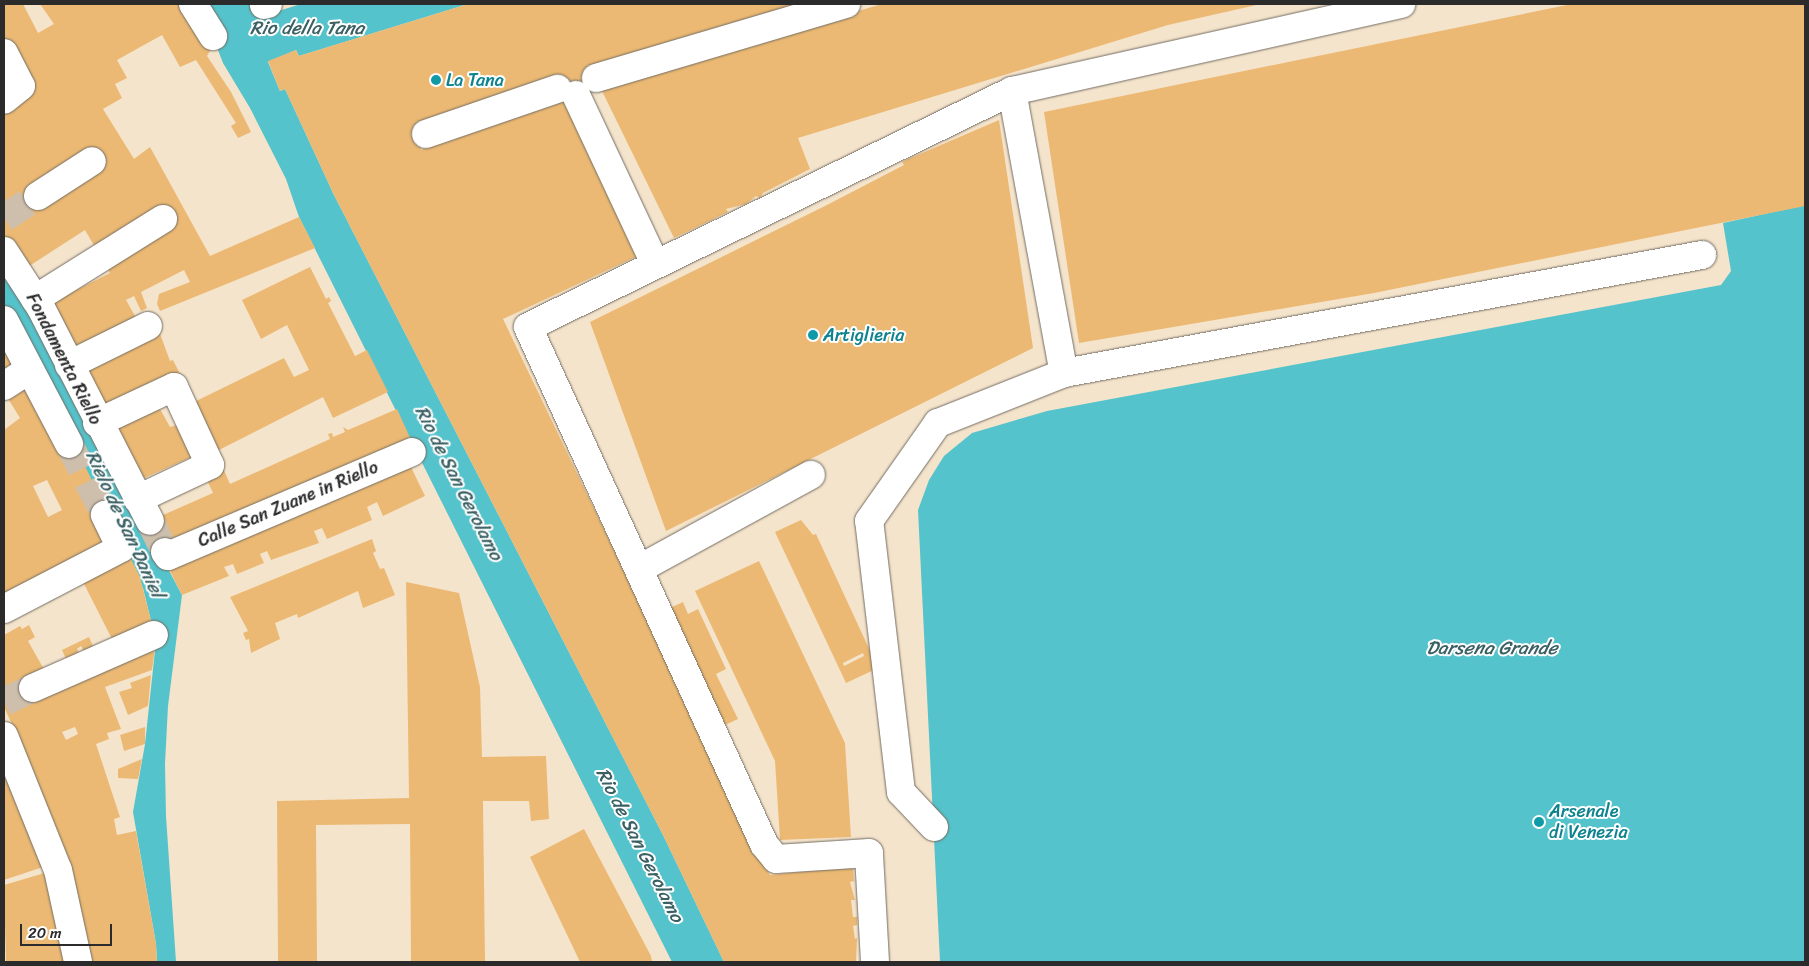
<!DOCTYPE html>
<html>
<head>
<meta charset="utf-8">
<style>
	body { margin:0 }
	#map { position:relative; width:1809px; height:966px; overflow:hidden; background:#f5e4cc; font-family:Sriracha,sans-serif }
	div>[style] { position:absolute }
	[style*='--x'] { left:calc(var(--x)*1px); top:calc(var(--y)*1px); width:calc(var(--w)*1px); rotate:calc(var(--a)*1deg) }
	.water>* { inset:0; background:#55c3cb }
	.building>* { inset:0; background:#ebb973 }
	.street-tunnel>* { height:28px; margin-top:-14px; transform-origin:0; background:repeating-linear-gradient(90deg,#cdbfac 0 28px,transparent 0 42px) }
	.roads { filter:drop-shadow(0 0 1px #726c63) drop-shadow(0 0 1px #726c63) }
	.street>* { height:28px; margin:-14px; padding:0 14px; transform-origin:14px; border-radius:14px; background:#fff }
	.dots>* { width:14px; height:14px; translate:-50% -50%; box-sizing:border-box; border:2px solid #fff; border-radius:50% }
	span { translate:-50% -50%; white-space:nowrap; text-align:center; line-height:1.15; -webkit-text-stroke:4px #fff; paint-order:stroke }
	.culture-label { font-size:18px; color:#0d838f }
	.left { translate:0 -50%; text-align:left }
	.street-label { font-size:18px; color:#2b2b2b }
	.water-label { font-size:19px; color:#3a6063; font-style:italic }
	.frame { position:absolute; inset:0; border:5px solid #2b2b2b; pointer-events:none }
	.scale { position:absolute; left:20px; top:924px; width:92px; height:22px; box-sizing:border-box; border:2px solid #2b2b2b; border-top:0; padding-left:6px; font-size:15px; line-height:18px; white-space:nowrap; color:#2b2b2b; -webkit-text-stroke:4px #fff; paint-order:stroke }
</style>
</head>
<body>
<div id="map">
	<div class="water">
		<div style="clip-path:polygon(200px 4px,249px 4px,253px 8px,272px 13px,301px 4px,468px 4px,299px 56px,296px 50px,268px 62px,280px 91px,285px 89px,334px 195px,663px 835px,724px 962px,672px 962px,299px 217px,286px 179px,250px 108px,223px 63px)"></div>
		<div style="clip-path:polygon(1805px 205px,1805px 962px,940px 962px,918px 510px,929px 480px,944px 456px,972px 433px,1047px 411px,1721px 285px,1731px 271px,1723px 223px)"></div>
		<div style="clip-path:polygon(4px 260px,182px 595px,168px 706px,165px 764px,166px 816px,176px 962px,157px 962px,156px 944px,133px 812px,145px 744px,156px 641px,143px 588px,73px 442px,4px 309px)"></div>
	</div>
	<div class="building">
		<div style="clip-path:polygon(4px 4px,23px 4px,38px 33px,54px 24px,40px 4px,187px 4px,214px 44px,207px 56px,231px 92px,251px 132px,238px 138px,231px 126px,236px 123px,196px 60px,180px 67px,162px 35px,117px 60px,127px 78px,115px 84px,122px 98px,103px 109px,134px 159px,150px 147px,210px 256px,299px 217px,315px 248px,160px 311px,157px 304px,159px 294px,190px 282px,184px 270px,141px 292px,147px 308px,141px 311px,134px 296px,126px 300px,139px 323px,71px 356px,45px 306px,110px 273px,85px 230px,23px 270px,4px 241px)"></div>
		<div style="clip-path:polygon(evenodd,468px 4px,813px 4px,814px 24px,882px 4px,1261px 4px,1168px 25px,798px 138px,810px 169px,763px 193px,760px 198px,756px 196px,746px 204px,726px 209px,728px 212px,674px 238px,601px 89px,571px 96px,642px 254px,503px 319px,770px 875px,853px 866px,854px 881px,850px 882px,855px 900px,851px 900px,853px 917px,857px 917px,857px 925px,853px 926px,855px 939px,857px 938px,856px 962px,724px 962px,663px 835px,334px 195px,285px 89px,280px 91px,268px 61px,296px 50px,299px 56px,468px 4px,495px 114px,421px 150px,416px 125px,495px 114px)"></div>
		<div style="clip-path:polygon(1572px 4px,1805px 4px,1805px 206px,1374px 293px,1079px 343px,1044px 112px)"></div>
		<div style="clip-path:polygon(999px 120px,1033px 348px,666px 531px,590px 322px,825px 206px,904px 165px,902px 162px,906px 160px)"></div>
		<div style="clip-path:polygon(310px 267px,326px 299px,329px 297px,331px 301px,328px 303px,355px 356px,367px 350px,388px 392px,333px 418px,323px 397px,219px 450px,214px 449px,192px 403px,284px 358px,294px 377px,309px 370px,287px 325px,261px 339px,242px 300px)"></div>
		<div style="clip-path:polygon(4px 330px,23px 370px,4px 382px)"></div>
		<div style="clip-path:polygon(159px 331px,170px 361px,173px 360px,182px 378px,104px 416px,79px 368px)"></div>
		<div style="clip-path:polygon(evenodd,24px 376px,73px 442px,108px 513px,114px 548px,4px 605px,4px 430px,20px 418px,4px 392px,24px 376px,47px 480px,62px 510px,48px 517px,33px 486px,47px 480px)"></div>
		<div style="clip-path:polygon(155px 400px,170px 427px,181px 424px,198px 454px,135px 482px,106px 424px)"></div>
		<div style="clip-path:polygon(397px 409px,412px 442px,159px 555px,145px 523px,213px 493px,204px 474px,222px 466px,230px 484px,330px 439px,328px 434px,332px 433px,333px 437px,345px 432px,343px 427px,348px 430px)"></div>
		<div style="clip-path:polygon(408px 461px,425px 496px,383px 516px,377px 502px,367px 507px,372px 520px,327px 539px,322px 528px,314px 531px,319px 543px,271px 560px,267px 551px,260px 554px,264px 563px,237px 574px,233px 564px,224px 567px,229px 576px,182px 595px,166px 563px)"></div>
		<div style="clip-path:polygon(evenodd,801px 520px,813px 535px,816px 534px,878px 668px,846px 683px,775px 532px,801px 520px,863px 653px,864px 656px,844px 666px,843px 663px,863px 653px)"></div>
		<div style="clip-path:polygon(372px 539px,376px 551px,373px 553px,380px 569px,384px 568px,395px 595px,363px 608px,358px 591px,298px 618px,297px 614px,292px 616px,275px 623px,280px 639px,251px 653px,249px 639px,246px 640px,243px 633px,248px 631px,230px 597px)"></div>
		<div style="clip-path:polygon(126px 549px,140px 577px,154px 633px,117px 649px,78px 572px)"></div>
		<div style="clip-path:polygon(759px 561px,845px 743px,851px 837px,780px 840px,775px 761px,695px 591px)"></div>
		<div style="clip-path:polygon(406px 582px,459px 593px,480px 687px,482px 757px,546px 756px,549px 819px,531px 821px,529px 801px,483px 801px,485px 962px,411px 962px,410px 824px,316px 825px,317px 962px,278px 962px,277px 801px,409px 798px)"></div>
		<div style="clip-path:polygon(683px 602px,688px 614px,698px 609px,726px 669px,716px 674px,738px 719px,725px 725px,670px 608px)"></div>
		<div style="clip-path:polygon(evenodd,29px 625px,35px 637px,28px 641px,46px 673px,156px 641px,152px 670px,105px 687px,121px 729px,107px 733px,109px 739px,96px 744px,120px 817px,114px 819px,117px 835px,136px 831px,156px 944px,157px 962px,88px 962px,57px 835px,33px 770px,4px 707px,4px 635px,20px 626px,22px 629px,29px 625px,75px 727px,78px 734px,66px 740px,62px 732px,75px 727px)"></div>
		<div style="clip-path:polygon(89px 637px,98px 658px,89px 661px,81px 646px,77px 649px,79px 653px,66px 659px,62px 650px)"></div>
		<div style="clip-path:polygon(151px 675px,148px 706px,128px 715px,119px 692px,132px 688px,130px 683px)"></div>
		<div style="clip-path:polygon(145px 727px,145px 744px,124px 751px,120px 735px)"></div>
		<div style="clip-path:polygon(142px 759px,138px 779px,118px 778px,118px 769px)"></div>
		<div style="clip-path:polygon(4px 763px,46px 866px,4px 880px)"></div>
		<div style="clip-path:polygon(584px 829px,651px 956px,652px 962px,580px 962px,530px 857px)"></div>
		<div style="clip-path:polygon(48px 872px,66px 962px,6px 962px,4px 885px)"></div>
	</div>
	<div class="street-tunnel">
		<div style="--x:4;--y:218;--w:40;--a:-32.9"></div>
		<div style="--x:69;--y:444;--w:80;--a:63.1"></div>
		<div style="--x:150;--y:521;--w:34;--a:64"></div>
		<div style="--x:4;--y:702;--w:32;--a:-26"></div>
	</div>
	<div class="roads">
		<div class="street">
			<div style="--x:193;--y:4;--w:38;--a:58"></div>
			<div style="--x:264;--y:5;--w:4;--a:-14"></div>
			<div style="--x:4;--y:53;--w:37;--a:63"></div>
			<div style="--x:21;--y:86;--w:22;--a:141"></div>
			<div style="--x:596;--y:78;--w:261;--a:-16.5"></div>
			<div style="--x:1012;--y:91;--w:287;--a:79.6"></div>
			<div style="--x:1064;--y:373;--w:649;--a:-10.48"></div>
			<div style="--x:576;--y:95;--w:187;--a:64.9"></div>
			<div style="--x:426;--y:134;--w:139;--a:-19"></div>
			<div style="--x:38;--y:196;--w:64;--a:-32.9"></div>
			<div style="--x:4;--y:251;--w:68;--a:57"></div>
			<div style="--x:41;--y:308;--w:239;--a:62.9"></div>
			<div style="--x:35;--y:299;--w:151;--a:-32"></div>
			<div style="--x:4;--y:320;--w:140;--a:62.3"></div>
			<div style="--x:69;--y:365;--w:88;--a:-26.3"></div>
			<div style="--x:4;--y:386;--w:30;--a:-33"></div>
			<div style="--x:97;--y:423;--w:85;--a:-25.1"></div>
			<div style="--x:174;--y:387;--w:86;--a:65.2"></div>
			<div style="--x:210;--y:465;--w:80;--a:154.7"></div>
			<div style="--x:165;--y:552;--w:5;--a:53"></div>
			<div style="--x:168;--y:556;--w:265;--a:-23.1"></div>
			<div style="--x:639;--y:569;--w:196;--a:-28.7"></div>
			<div style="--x:4;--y:609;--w:132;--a:-27.5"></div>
			<div style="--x:121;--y:548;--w:37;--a:-116"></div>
			<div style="--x:33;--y:688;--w:132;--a:-23.7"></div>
			<div style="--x:4;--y:736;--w:144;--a:68.1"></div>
			<div style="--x:58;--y:870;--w:94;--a:77.7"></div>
			<div style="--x:934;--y:827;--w:48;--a:-133.3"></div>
			<div style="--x:901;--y:792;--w:273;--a:-96.7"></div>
			<div style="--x:869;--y:521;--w:120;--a:-54.9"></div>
			<div style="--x:938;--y:423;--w:136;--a:-21.6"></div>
			<div style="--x:875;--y:962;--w:109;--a:-93.2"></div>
			<div style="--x:869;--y:853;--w:93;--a:176.3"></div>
			<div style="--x:776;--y:859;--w:19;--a:-129"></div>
			<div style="--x:764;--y:844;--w:568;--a:-114.54"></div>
			<div style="--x:528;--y:327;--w:538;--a:-25.99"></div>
			<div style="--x:1012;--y:91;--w:399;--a:-12.6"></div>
		</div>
	</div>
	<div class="dots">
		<div style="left:436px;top:80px;background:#0f9aa8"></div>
		<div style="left:813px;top:335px;background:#0f9aa8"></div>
		<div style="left:1539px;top:822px;background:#0f9aa8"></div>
	</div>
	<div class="culture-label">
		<span class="left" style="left:446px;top:80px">La Tana</span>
		<span class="left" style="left:823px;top:335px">Artiglieria</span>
		<span class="left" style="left:1549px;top:822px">Arsenale<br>di Venezia</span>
	</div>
	<div class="street-label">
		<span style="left:64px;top:359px;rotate:63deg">Fondamenta Riello</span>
		<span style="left:288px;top:504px;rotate:-23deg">Calle San Zuane in Riello</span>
	</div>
	<div class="water-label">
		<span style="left:307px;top:28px">Rio della Tana</span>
		<span style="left:459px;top:483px;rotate:63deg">Rio de San Gerolamo</span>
		<span style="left:125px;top:524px;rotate:65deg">Rielo de San Daniel</span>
		<span style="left:1492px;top:648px">Darsena Grande</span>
		<span style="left:640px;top:845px;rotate:63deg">Rio de San Gerolamo</span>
	</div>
	<div class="frame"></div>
	<div class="scale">20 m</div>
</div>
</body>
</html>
